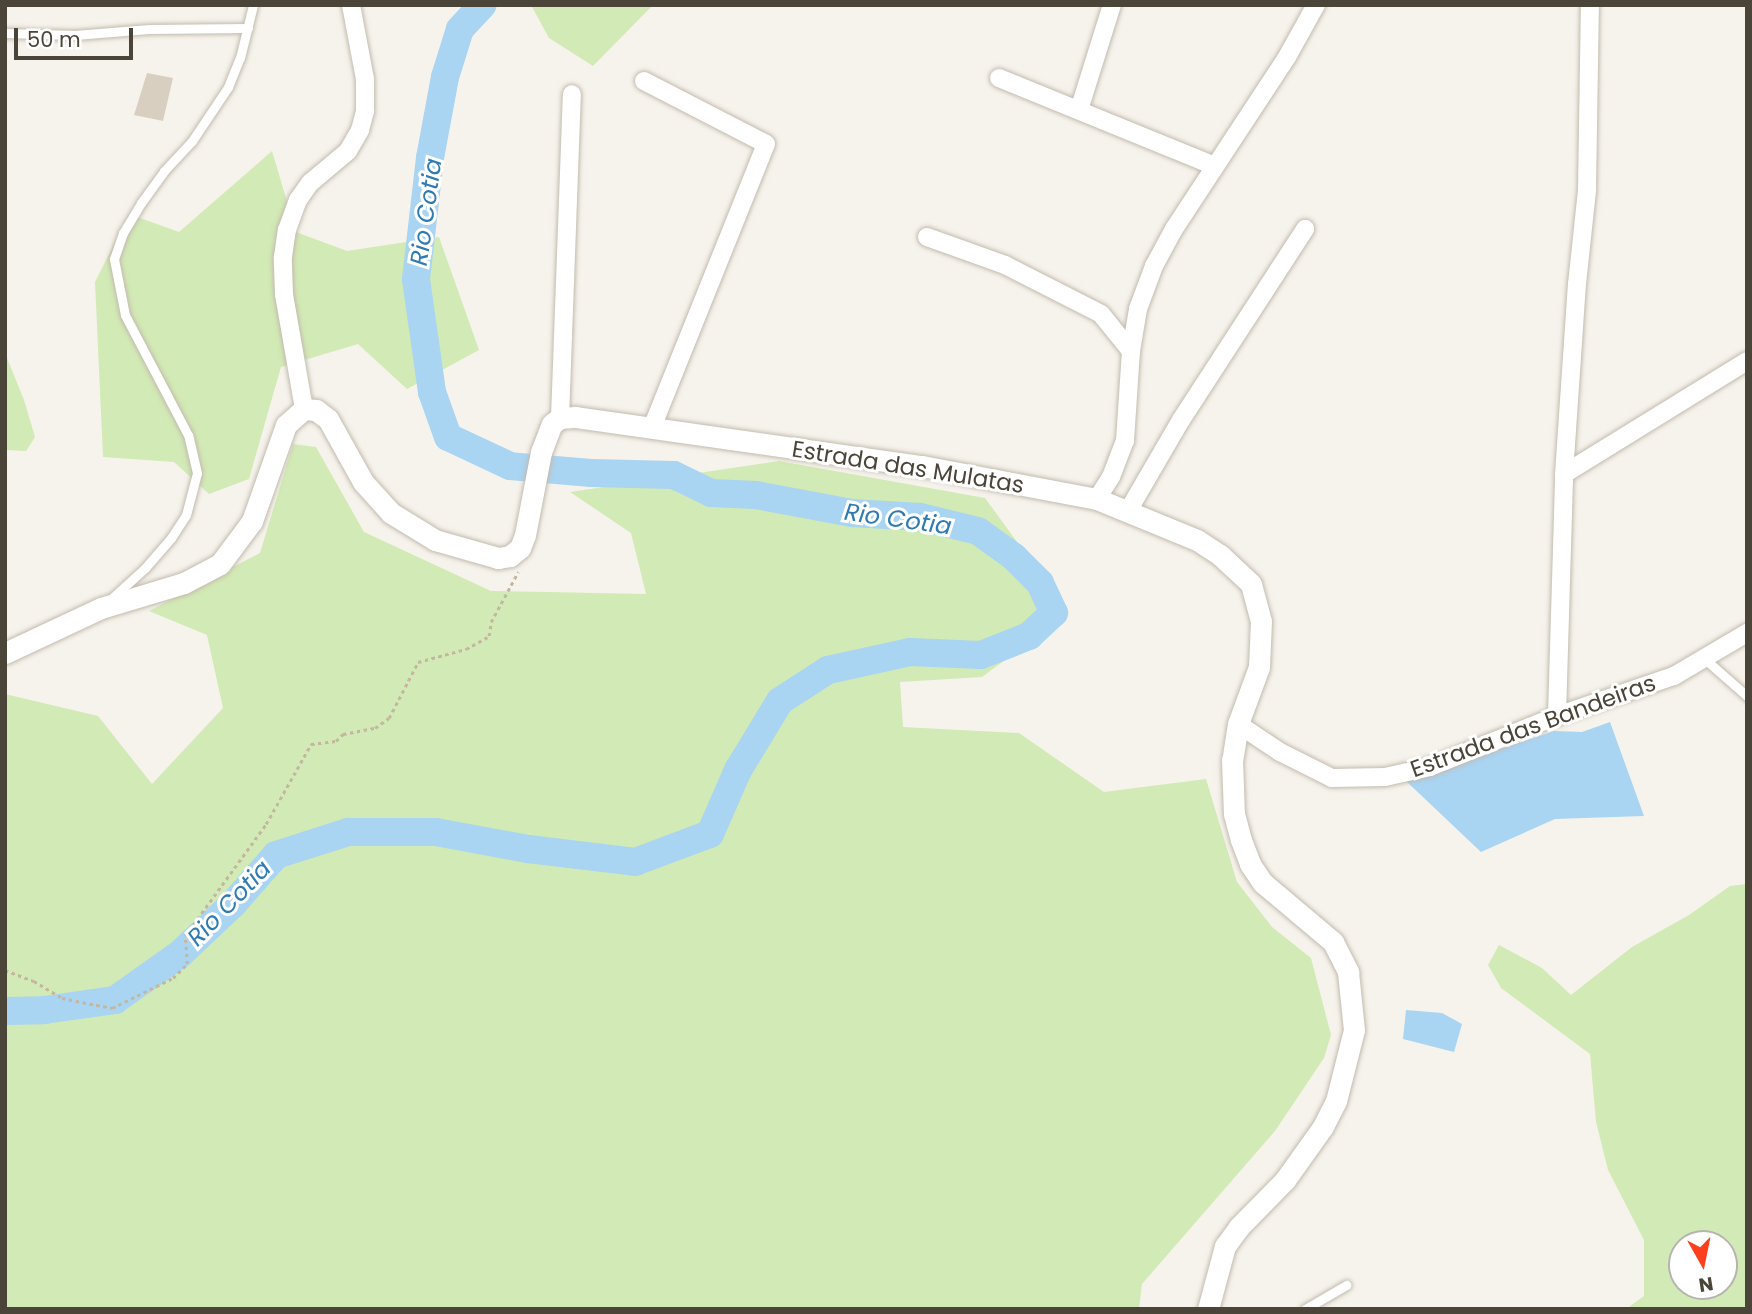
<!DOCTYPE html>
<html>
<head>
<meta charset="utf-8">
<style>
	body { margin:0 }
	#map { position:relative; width:1752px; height:1314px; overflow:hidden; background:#f6f3ec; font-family:Poppins,sans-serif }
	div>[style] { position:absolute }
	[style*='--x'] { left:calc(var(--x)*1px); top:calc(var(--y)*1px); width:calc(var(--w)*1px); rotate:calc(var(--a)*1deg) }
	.green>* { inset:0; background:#d2eab5 }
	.water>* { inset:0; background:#a9d4f2 }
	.river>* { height:28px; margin:-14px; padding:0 14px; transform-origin:14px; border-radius:14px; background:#a9d4f2 }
	.building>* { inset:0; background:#d8cfc1 }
	.path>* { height:2.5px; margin-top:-1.25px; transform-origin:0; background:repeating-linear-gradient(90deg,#c4b79f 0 3.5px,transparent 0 7px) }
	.roads { filter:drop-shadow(0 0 2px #c2bbae) drop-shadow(0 0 2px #c2bbae) }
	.service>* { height:9px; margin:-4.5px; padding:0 4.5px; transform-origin:4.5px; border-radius:4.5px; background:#fff }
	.minor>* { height:18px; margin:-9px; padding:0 9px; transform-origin:9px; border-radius:9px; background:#fff }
	.tertiary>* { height:21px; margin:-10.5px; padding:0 10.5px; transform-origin:10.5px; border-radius:10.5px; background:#fff }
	span { translate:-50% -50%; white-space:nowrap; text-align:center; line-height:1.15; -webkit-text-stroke:6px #fff; paint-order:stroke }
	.street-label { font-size:23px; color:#4b4439 }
	.water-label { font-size:24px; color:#2e7ab2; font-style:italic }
	.frame { position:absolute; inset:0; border:7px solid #4b4439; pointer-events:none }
	.north { position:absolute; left:1668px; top:1230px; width:70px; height:70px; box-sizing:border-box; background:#fff; border:2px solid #b7b4b0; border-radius:50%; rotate:171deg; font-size:19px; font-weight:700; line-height:28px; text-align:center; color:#4b4439 }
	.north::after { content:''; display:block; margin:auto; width:24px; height:32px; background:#fc3f1d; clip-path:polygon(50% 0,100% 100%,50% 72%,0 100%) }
	.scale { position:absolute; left:14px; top:28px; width:119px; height:32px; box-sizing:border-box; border:4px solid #4b4439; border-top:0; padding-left:9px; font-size:21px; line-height:24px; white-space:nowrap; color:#4b4439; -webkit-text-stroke:5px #fff; paint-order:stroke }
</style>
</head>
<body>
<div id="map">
	<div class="green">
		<div style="clip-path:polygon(531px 5px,653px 5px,593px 66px,549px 38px)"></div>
		<div style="clip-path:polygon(272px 151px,296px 232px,347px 251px,439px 237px,479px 350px,407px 389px,358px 344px,281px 367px,249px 479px,209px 494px,174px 462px,103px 457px,95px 282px,129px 214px,179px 232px)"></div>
		<div style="clip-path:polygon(5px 353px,24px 400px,35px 437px,26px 451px,5px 450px)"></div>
		<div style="clip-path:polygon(293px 444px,316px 447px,364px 532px,491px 591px,646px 594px,631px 533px,570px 492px,779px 461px,985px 498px,1069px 613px,982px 677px,900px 682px,903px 727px,1019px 733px,1104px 792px,1206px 779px,1237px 882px,1272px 927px,1311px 958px,1331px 1035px,1324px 1058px,1275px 1131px,1142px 1284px,1139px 1309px,5px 1309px,5px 694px,98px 716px,152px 784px,223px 708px,207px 635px,149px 611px,260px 553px)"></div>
		<div style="clip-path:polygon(evenodd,1747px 884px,1747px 1309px,1626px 1309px,1644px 1296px,1644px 1240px,1608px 1170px,1596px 1122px,1590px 1054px,1501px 988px,1488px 965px,1499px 945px,1542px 968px,1571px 995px,1632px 947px,1689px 915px,1730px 886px,1747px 884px,1724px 1244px,1724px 1286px,1682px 1286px,1682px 1244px,1724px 1244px)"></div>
	</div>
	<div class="water">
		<div style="clip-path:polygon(1610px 722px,1644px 816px,1555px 819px,1481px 852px,1406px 781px,1554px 731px,1582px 732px)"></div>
		<div style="clip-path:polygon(1406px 1010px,1442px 1013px,1462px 1024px,1454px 1052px,1403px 1039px)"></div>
	</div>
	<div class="river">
		<div style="--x:5;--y:1011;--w:39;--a:-1"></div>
		<div style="--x:44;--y:1010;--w:72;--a:-8"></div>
		<div style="--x:115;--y:1000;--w:80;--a:-35.3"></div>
		<div style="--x:180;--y:954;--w:73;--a:-43.3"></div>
		<div style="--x:233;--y:904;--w:65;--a:-48.7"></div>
		<div style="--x:276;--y:855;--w:76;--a:-17.7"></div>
		<div style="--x:348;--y:832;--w:88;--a:0"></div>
		<div style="--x:436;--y:832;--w:94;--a:10.5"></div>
		<div style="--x:528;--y:849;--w:108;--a:6.9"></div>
		<div style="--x:635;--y:862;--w:80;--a:-20.5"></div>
		<div style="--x:710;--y:834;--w:70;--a:-66.4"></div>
		<div style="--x:738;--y:770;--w:81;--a:-58.7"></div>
		<div style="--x:780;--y:701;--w:57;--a:-32.9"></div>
		<div style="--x:828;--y:670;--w:84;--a:-12.4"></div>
		<div style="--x:910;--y:652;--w:71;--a:2.4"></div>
		<div style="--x:981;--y:655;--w:52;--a:-21.6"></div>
		<div style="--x:1029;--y:636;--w:34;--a:-43"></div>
		<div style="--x:1054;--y:613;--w:33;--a:-115"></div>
		<div style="--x:1040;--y:583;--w:37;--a:-135"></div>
		<div style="--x:1014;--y:557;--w:44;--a:-144.2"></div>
		<div style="--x:978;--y:531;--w:60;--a:-166.4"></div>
		<div style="--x:920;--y:517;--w:68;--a:-176.6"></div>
		<div style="--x:852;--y:513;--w:98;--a:-169.4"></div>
		<div style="--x:756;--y:495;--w:45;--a:-177.5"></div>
		<div style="--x:711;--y:493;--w:41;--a:-154.1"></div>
		<div style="--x:674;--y:475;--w:83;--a:-178.6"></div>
		<div style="--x:591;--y:473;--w:81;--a:-175.1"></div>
		<div style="--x:510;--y:466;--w:68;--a:-154.9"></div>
		<div style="--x:448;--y:437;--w:48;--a:-109.6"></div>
		<div style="--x:432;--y:392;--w:114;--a:-98.1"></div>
		<div style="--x:416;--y:279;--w:122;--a:-83.4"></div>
		<div style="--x:430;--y:158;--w:82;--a:-79.5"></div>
		<div style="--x:445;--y:77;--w:50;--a:-72.6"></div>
		<div style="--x:460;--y:29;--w:33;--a:-47"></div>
	</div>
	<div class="building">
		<div style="clip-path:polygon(147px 73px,173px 78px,163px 121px,134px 115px)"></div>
	</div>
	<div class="path">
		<div style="--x:5;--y:970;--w:31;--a:21"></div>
		<div style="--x:34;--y:981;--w:33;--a:31"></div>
		<div style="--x:62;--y:998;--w:51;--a:11.3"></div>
		<div style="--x:112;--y:1008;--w:68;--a:-26.2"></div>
		<div style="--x:173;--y:978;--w:20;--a:-45"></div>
		<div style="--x:187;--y:964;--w:28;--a:-94"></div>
		<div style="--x:185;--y:936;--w:138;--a:-54.1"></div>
		<div style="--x:266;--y:824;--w:92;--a:-60.6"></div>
		<div style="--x:311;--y:744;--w:25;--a:-7"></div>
		<div style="--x:336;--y:741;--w:10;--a:-45"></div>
		<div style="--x:343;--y:734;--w:33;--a:-11"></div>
		<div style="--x:375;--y:728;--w:17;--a:-36"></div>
		<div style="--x:389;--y:718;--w:63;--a:-62.6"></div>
		<div style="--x:418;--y:662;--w:50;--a:-15.2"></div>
		<div style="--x:466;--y:649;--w:26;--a:-29"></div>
		<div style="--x:489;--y:636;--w:14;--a:-82"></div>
		<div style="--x:491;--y:622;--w:57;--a:-61.6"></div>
	</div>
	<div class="roads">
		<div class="service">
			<div style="--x:5;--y:33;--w:70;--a:1.6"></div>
			<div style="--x:75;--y:35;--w:74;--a:-4.6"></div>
			<div style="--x:149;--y:29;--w:99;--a:-0.6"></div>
			<div style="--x:112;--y:598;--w:45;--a:-42.3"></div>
			<div style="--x:145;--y:568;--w:40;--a:-49"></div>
			<div style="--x:171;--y:538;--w:27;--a:-57"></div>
			<div style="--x:186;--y:515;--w:43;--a:-75.3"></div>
			<div style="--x:197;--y:473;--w:39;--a:-103"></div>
			<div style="--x:188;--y:435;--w:136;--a:-117.7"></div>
			<div style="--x:125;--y:315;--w:57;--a:-101.1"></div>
			<div style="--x:114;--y:259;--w:28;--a:-71"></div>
			<div style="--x:123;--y:233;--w:35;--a:-59"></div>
			<div style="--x:141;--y:203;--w:39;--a:-54"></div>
			<div style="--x:164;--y:171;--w:41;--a:-47"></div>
			<div style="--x:192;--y:141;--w:65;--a:-56.3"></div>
			<div style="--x:228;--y:87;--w:31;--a:-68"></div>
			<div style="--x:240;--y:58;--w:55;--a:-76.2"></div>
			<div style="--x:1706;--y:660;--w:55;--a:41.3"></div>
			<div style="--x:1305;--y:1309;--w:48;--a:-30.3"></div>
		</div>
		<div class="minor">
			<div style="--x:999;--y:78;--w:233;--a:22.2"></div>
			<div style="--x:644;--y:81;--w:137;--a:27.3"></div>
			<div style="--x:766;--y:144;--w:305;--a:111.9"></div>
			<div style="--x:1079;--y:110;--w:110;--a:-72.6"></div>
			<div style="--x:927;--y:237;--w:83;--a:19.7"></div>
			<div style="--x:1005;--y:265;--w:108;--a:27"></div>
			<div style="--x:1101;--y:314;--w:48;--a:51"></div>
			<div style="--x:304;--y:409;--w:117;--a:-99.9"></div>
			<div style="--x:284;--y:294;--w:37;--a:-92"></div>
			<div style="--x:283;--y:257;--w:27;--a:-82"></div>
			<div style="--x:287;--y:230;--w:32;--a:-70"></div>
			<div style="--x:298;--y:200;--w:21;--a:-55"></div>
			<div style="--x:310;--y:183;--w:50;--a:-40.1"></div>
			<div style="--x:348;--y:151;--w:24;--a:-60"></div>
			<div style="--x:360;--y:130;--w:20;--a:-75"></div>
			<div style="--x:365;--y:111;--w:32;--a:-90"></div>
			<div style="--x:365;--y:79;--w:75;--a:-100.7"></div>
			<div style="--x:560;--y:418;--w:324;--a:-87.9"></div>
			<div style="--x:1564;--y:474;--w:215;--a:-31.7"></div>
			<div style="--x:1097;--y:499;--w:26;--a:-58"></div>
			<div style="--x:1111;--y:477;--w:39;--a:-69"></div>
			<div style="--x:1125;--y:441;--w:90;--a:-86.2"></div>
			<div style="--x:1131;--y:351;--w:43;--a:-80.5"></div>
			<div style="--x:1138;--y:309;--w:46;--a:-69.6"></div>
			<div style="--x:1154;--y:266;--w:42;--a:-61.6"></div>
			<div style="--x:1174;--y:229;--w:206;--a:-56.7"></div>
			<div style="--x:1287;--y:57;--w:60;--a:-60.9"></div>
			<div style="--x:1128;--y:511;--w:105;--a:-59.8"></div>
			<div style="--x:1181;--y:420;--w:228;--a:-57"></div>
			<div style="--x:1557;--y:716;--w:242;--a:-88.3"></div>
			<div style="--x:1564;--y:474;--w:190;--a:-86.1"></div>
			<div style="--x:1577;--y:284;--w:95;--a:-83.9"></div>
			<div style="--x:1587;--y:190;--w:185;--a:-89.1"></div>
			<div style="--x:1238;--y:724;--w:50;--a:33.7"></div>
			<div style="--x:1280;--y:752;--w:58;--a:26.6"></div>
			<div style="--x:1332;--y:778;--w:53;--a:-1.1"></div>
			<div style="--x:1385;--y:777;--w:46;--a:-12.5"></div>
			<div style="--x:1430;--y:767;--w:137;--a:-21.9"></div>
			<div style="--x:1557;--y:716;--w:124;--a:-18.9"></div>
			<div style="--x:1674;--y:676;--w:85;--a:-30.5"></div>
		</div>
		<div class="tertiary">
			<div style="--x:5;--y:653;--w:106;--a:-25.1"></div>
			<div style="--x:101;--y:608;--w:87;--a:-16.8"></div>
			<div style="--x:184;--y:583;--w:41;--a:-27.8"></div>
			<div style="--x:220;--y:564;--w:54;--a:-53.3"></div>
			<div style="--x:252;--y:521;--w:102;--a:-70.5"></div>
			<div style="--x:286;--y:425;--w:24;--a:-42"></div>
			<div style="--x:304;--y:409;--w:12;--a:5"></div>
			<div style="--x:316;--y:410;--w:15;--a:37"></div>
			<div style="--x:328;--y:419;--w:72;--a:60.9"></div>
			<div style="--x:363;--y:482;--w:42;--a:47.9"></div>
			<div style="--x:391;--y:513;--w:52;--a:31.5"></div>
			<div style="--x:435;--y:540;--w:66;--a:15.9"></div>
			<div style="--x:498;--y:558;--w:12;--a:-9"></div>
			<div style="--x:510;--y:556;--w:13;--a:-39"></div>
			<div style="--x:520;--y:548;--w:14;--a:-69"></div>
			<div style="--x:525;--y:535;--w:85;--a:-79.1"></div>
			<div style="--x:541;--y:452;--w:30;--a:-69"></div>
			<div style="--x:552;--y:424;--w:10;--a:-37"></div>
			<div style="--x:560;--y:418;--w:16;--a:-4"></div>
			<div style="--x:576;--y:417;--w:349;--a:8.1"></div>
			<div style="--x:922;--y:466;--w:178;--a:10.7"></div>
			<div style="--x:1097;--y:499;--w:108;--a:22.3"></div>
			<div style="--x:1197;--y:540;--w:27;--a:33"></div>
			<div style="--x:1220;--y:555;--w:42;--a:43.1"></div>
			<div style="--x:1251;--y:584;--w:38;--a:75"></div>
			<div style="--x:1261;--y:621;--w:46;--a:92.5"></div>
			<div style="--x:1259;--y:667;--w:61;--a:110.2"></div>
			<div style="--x:1238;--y:724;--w:36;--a:99"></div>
			<div style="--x:1232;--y:760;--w:54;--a:87.9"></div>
			<div style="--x:1234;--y:814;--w:27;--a:75"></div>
			<div style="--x:1241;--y:840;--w:26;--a:69"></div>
			<div style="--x:1250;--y:864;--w:23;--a:56"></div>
			<div style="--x:1263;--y:883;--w:92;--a:40.1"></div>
			<div style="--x:1333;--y:942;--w:34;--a:63"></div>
			<div style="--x:1348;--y:972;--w:58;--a:84.1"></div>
			<div style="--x:1354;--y:1030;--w:73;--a:104.2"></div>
			<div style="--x:1336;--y:1101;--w:30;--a:117"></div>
			<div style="--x:1322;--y:1128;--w:64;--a:125.4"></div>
			<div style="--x:1285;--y:1180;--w:66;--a:134.4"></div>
			<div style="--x:1239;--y:1227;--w:24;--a:126"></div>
			<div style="--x:1225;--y:1246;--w:65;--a:105.1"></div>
		</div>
	</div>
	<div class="street-label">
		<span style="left:908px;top:467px;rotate:9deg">Estrada das Mulatas</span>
		<span style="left:1533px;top:726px;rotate:-20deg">Estrada das Bandeiras</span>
	</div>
	<div class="water-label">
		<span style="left:426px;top:212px;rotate:-82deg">Rio Cotia</span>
		<span style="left:898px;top:519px;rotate:8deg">Rio Cotia</span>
		<span style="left:229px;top:903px;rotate:-46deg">Rio Cotia</span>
	</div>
	<div class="frame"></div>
	<div class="north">N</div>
	<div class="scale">50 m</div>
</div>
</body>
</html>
